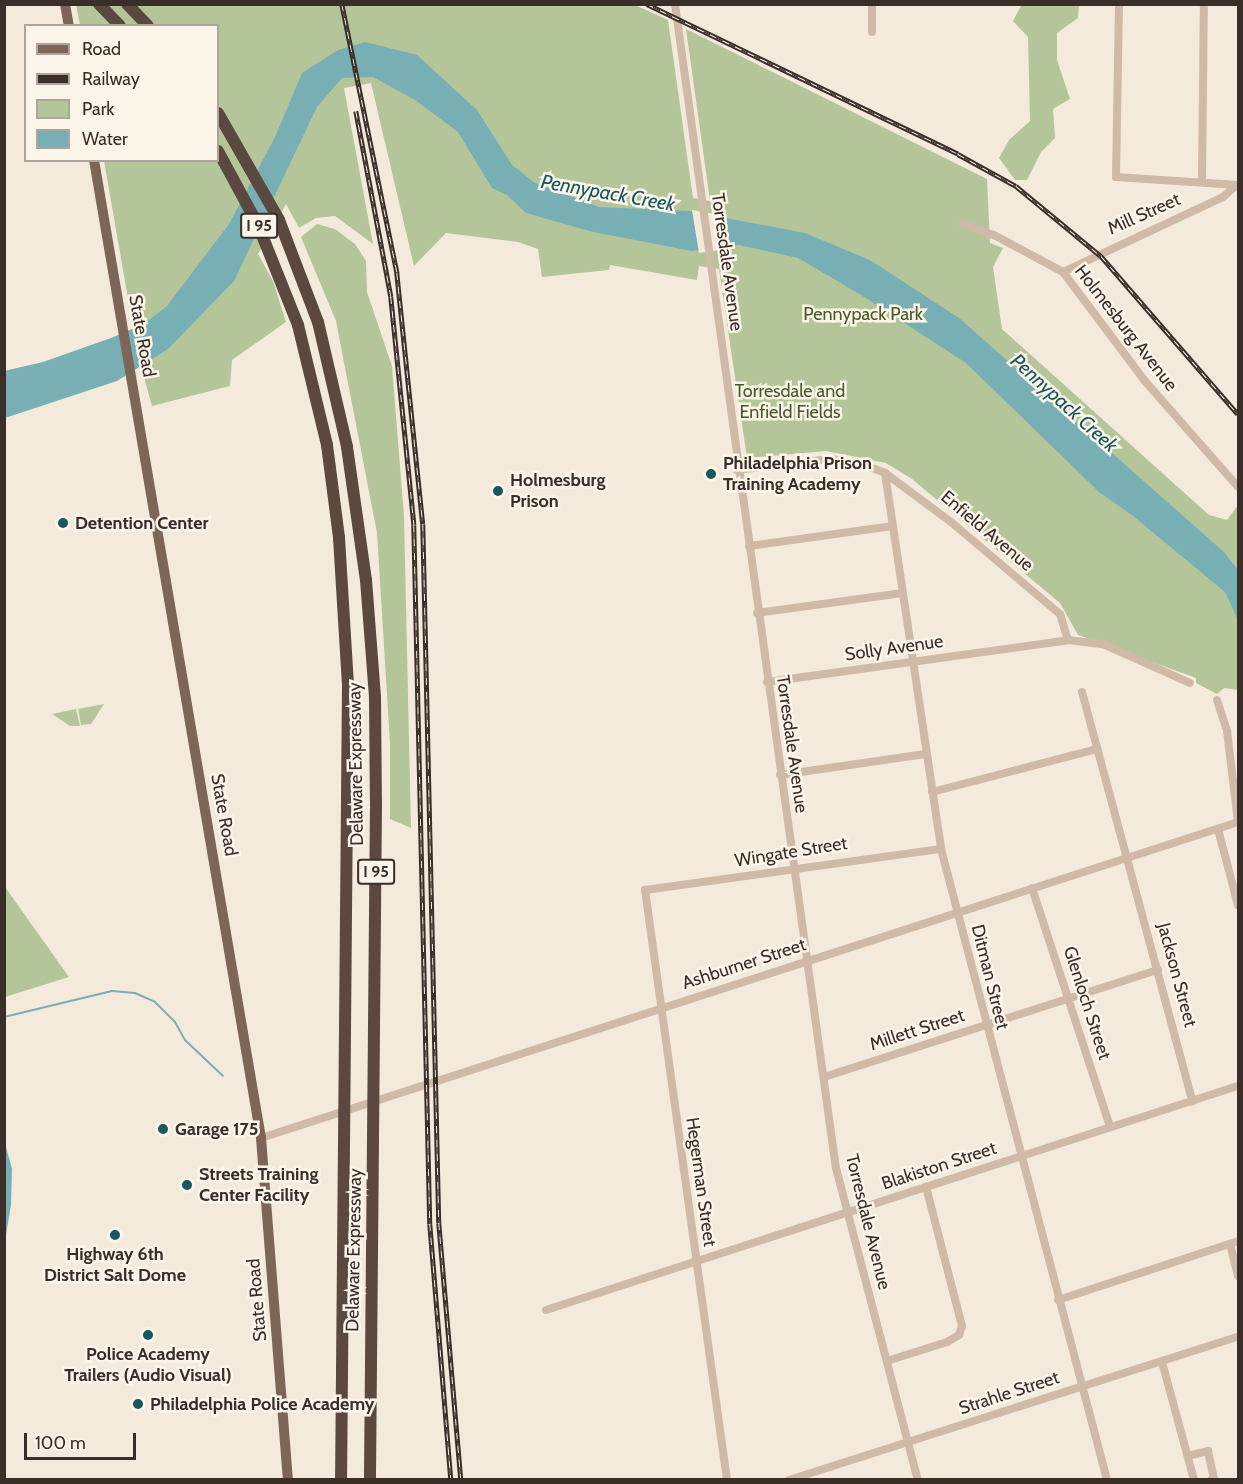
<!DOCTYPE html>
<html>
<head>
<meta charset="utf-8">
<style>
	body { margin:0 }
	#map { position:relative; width:1243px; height:1484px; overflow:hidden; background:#f4eadc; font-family:Cabin,sans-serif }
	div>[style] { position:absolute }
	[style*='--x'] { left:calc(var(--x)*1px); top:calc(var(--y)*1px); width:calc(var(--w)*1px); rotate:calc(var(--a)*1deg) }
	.green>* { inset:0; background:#b5c59a }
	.water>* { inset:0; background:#78afb4 }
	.pier>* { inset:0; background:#f4eadc }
	.stream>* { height:2px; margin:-1px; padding:0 1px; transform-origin:1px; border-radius:1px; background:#78afb4 }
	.minor>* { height:8px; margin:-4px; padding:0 4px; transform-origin:4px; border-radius:4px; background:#cebaa6 }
	.major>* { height:10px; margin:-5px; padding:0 5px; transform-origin:5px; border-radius:5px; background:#7d6657 }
	.highway>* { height:12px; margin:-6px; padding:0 6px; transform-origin:6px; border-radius:6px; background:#5b483e }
	.rail>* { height:4.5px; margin-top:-2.25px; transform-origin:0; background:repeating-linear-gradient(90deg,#fbf4e9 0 7px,#392e28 0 14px); box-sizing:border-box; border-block:2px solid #392e28 }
	.dots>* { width:16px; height:16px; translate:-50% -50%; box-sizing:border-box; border:3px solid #fbf4e9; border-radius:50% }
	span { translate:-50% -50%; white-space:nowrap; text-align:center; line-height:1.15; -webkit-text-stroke:5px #fbf4e9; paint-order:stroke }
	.shield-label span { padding:2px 4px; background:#fbf4e9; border:2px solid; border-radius:4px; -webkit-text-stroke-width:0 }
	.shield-label { font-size:16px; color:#392e28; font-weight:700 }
	.street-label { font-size:18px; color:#392e28 }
	.park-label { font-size:18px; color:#465a29 }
	.poi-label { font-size:18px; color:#392e28; font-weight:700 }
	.left { translate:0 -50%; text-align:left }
	.water-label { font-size:20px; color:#19575f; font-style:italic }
	.frame { position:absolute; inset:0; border:6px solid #392e28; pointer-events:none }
	.legend { position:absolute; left:24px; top:24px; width:195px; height:138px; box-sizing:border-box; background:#fbf4e9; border:2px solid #ada59c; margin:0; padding:8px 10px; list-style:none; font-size:18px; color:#392e28 }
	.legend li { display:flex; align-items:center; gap:12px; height:30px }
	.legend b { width:30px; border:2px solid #ada59c }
	.scale { position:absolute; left:24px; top:1433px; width:112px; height:27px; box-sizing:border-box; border:3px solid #392e28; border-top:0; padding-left:8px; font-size:18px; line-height:21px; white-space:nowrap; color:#392e28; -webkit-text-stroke:4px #fbf4e9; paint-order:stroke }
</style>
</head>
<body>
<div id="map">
	<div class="green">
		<div style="clip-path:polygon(1022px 4px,1079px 6px,1078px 18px,1057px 33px,1057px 60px,1070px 99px,1053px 109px,1055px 138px,1041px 152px,1027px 180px,1015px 180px,999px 158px,1009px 140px,1030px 121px,1028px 37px,1013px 21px)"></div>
		<div style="clip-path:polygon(76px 5px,635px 5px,668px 20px,693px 198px,710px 201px,686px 29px,987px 179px,990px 243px,1003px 248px,993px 267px,1002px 329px,1209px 515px,1227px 520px,1238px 505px,1238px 690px,1224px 688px,1217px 694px,1196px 683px,1196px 678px,1078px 635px,1060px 603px,912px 479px,886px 463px,826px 451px,747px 458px,719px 269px,699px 266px,697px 280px,610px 265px,609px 270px,542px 277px,538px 249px,518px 242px,446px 233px,414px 266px,371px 83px,344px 88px,373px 244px,335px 216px,316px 218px,299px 228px,286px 204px,258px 254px,273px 281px,286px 322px,232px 360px,230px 386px,152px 406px,138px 356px,104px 161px,218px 160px,218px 26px,80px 25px)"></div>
		<div style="clip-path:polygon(317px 224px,335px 229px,355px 244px,366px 261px,367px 292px,392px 366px,404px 516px,411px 828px,390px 819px,390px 744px,377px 533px,336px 321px,301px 237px)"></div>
		<div style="clip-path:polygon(104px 704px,91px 724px,81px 725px,78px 709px)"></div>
		<div style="clip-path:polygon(76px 709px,80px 726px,70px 726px,52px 714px)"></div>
		<div style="clip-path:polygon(5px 887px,69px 977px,5px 997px)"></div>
	</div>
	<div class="water">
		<div style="clip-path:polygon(365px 42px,417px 55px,477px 110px,512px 165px,535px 183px,599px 207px,690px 211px,805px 233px,870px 260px,959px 318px,1224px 552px,1238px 570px,1238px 620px,1225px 592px,1133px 516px,1099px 492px,966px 363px,861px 295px,798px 258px,739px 245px,692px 251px,593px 232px,526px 213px,507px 195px,492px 188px,458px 132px,415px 100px,373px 77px,342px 78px,317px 107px,234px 281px,168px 349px,117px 381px,5px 418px,4px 371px,43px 362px,111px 338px,144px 324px,167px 306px,229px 224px,275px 137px,302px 73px,338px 50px)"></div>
		<div style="clip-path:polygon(5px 1143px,12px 1169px,11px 1205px,5px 1241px)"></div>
	</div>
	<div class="pier">
		<div style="clip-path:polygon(692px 210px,715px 214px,720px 250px,699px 253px)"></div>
	</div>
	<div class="stream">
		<div style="--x:4;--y:1017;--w:111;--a:-13.5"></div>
		<div style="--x:112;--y:991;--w:23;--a:5"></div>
		<div style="--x:135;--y:993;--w:22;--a:24"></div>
		<div style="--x:155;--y:1002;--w:28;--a:45"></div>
		<div style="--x:175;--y:1022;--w:21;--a:61"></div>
		<div style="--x:185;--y:1040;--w:52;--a:43.5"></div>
	</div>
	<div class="minor">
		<div style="--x:675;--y:4;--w:1175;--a:82.13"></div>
		<div style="--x:836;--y:1168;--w:323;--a:75.3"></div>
		<div style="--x:1119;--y:4;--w:173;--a:91"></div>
		<div style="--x:1116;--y:177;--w:122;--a:3.8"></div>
		<div style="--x:872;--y:32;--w:28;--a:-90"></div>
		<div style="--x:1202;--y:181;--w:177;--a:-89.4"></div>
		<div style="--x:963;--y:224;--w:33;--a:20"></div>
		<div style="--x:994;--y:235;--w:78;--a:28.2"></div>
		<div style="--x:1063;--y:272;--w:135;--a:53.1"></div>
		<div style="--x:1144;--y:380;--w:142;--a:48.7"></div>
		<div style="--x:1063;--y:272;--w:177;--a:-25.1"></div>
		<div style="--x:1223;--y:197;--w:18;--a:-41"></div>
		<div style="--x:737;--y:470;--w:94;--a:-6.7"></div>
		<div style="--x:830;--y:459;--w:32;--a:9"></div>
		<div style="--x:862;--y:464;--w:25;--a:21"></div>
		<div style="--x:885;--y:473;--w:82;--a:36.6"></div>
		<div style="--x:951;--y:522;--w:143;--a:40.2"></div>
		<div style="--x:1060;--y:614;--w:27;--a:73"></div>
		<div style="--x:885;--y:473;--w:380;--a:81.5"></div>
		<div style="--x:941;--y:849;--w:652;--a:75.26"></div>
		<div style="--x:749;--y:546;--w:145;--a:-7.9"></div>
		<div style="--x:757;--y:613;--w:147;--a:-7.8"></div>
		<div style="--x:767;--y:682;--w:304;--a:-7.9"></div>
		<div style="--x:1068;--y:640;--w:35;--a:7"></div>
		<div style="--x:1103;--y:644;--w:95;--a:24.1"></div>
		<div style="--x:1082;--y:692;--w:424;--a:74.9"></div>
		<div style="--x:1217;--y:700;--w:33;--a:72"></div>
		<div style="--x:1227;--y:731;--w:92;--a:83.1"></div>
		<div style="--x:780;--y:775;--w:147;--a:-8.2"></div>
		<div style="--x:932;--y:792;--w:171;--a:-14.6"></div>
		<div style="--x:1218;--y:829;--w:79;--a:75.3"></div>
		<div style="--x:1032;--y:888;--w:251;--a:71.9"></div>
		<div style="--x:824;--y:1077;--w:351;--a:-17.8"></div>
		<div style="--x:261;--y:1138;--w:1027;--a:-17.92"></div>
		<div style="--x:1230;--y:1244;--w:33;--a:76"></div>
		<div style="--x:1058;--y:1300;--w:189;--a:-18.1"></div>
		<div style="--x:546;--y:1310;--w:727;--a:-17.94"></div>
		<div style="--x:887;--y:1361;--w:63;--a:-17.6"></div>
		<div style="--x:947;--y:1342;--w:14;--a:-30"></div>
		<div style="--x:959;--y:1335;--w:9;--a:-72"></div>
		<div style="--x:962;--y:1326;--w:144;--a:-104.5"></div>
		<div style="--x:1162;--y:1362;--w:122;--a:74.8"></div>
		<div style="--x:1188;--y:1456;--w:21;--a:-14"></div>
		<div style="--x:1208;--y:1451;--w:29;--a:78"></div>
		<div style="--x:1214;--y:1479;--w:3;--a:162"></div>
		<div style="--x:727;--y:1480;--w:596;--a:-97.91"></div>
		<div style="--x:645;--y:890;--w:299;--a:-7.9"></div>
		<div style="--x:789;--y:1480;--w:471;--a:-17.7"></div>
	</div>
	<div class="major">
		<div style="--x:65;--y:4;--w:22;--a:80"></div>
		<div style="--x:94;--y:160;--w:992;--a:80.31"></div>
		<div style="--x:261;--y:1138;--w:343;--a:85.5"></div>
	</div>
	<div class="highway">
		<div style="--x:99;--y:4;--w:30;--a:46"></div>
		<div style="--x:127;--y:4;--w:30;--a:46"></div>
		<div style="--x:218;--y:113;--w:123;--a:60.3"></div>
		<div style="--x:279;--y:220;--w:109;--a:69.1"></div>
		<div style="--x:318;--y:322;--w:128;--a:76.9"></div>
		<div style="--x:347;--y:447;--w:134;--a:81.9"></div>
		<div style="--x:366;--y:580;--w:117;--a:85.6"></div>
		<div style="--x:375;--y:697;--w:105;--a:89.5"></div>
		<div style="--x:376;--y:802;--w:678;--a:90.51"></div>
		<div style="--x:218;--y:151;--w:84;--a:61.6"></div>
		<div style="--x:258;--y:225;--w:108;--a:68.2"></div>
		<div style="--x:298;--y:325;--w:123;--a:76.4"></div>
		<div style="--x:327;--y:445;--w:94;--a:82.6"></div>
		<div style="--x:339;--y:538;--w:147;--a:86.5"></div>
		<div style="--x:348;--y:685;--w:795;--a:90.5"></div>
	</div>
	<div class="rail">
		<div style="--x:342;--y:4;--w:275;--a:78.4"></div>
		<div style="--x:397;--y:273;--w:252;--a:84.1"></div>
		<div style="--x:423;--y:524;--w:699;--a:88.69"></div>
		<div style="--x:439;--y:1223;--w:258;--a:85.1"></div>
		<div style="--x:647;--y:4;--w:345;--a:25.7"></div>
		<div style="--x:958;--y:154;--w:66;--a:28.9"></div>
		<div style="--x:1016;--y:186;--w:110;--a:39.5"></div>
		<div style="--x:1101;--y:256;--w:209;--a:49.1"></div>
		<div style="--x:356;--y:111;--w:189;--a:79.3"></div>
		<div style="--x:391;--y:297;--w:229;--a:84.2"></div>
		<div style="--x:414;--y:525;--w:699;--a:88.69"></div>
		<div style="--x:430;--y:1224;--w:257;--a:85.3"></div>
	</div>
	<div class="dots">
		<div style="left:711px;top:474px;background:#19575f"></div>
		<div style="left:498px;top:491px;background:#19575f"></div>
		<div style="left:63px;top:523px;background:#19575f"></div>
		<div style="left:163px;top:1129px;background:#19575f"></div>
		<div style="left:187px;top:1185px;background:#19575f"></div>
		<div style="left:115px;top:1235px;background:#19575f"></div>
		<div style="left:148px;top:1335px;background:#19575f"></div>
		<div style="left:138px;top:1404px;background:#19575f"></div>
	</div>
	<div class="shield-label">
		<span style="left:259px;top:226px">I 95</span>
		<span style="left:376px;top:872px">I 95</span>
	</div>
	<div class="street-label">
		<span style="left:1144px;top:214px;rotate:-24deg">Mill Street</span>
		<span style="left:727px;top:262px;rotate:82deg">Torresdale Avenue</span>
		<span style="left:1126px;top:328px;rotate:52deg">Holmesburg Avenue</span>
		<span style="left:142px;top:336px;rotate:80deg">State Road</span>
		<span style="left:987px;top:531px;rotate:40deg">Enfield Avenue</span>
		<span style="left:894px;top:648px;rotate:-8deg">Solly Avenue</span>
		<span style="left:792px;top:744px;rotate:82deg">Torresdale Avenue</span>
		<span style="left:356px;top:764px;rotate:-91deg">Delaware Expressway</span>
		<span style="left:224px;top:815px;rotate:80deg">State Road</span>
		<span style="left:791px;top:852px;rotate:-9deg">Wingate Street</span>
		<span style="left:744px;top:964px;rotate:-18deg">Ashburner Street</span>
		<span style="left:1177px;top:975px;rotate:75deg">Jackson Street</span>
		<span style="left:990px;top:977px;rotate:76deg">Ditman Street</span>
		<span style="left:1087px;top:1003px;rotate:72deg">Glenloch Street</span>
		<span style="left:917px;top:1030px;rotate:-18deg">Millett Street</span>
		<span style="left:939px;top:1166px;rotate:-18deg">Blakiston Street</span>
		<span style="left:701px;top:1182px;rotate:82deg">Hegerman Street</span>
		<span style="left:868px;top:1222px;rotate:76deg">Torresdale Avenue</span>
		<span style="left:354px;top:1250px;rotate:-89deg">Delaware Expressway</span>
		<span style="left:257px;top:1300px;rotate:-95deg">State Road</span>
		<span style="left:1009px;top:1393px;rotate:-18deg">Strahle Street</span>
	</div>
	<div class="park-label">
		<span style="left:863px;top:314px">Pennypack Park</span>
		<span style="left:790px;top:402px">Torresdale and<br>Enfield Fields</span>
	</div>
	<div class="poi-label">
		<span class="left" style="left:723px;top:474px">Philadelphia Prison<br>Training Academy</span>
		<span class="left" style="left:510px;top:491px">Holmesburg<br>Prison</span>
		<span class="left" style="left:75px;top:523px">Detention Center</span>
		<span class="left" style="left:175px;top:1129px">Garage 175</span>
		<span class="left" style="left:199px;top:1185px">Streets Training<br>Center Facility</span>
		<span style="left:115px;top:1265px">Highway 6th<br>District Salt Dome</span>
		<span style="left:148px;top:1365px">Police Academy<br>Trailers (Audio Visual)</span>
		<span class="left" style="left:150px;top:1404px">Philadelphia Police Academy</span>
	</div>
	<div class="water-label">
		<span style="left:608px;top:193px;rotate:10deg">Pennypack Creek</span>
		<span style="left:1064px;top:403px;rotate:42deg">Pennypack Creek</span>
	</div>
	<div class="frame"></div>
	<ul class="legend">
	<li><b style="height:8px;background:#7d6657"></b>Road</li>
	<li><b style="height:8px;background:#392e28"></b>Railway</li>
	<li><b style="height:16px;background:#b5c59a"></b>Park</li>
	<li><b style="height:16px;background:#78afb4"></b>Water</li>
	</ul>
	<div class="scale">100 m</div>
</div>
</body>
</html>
